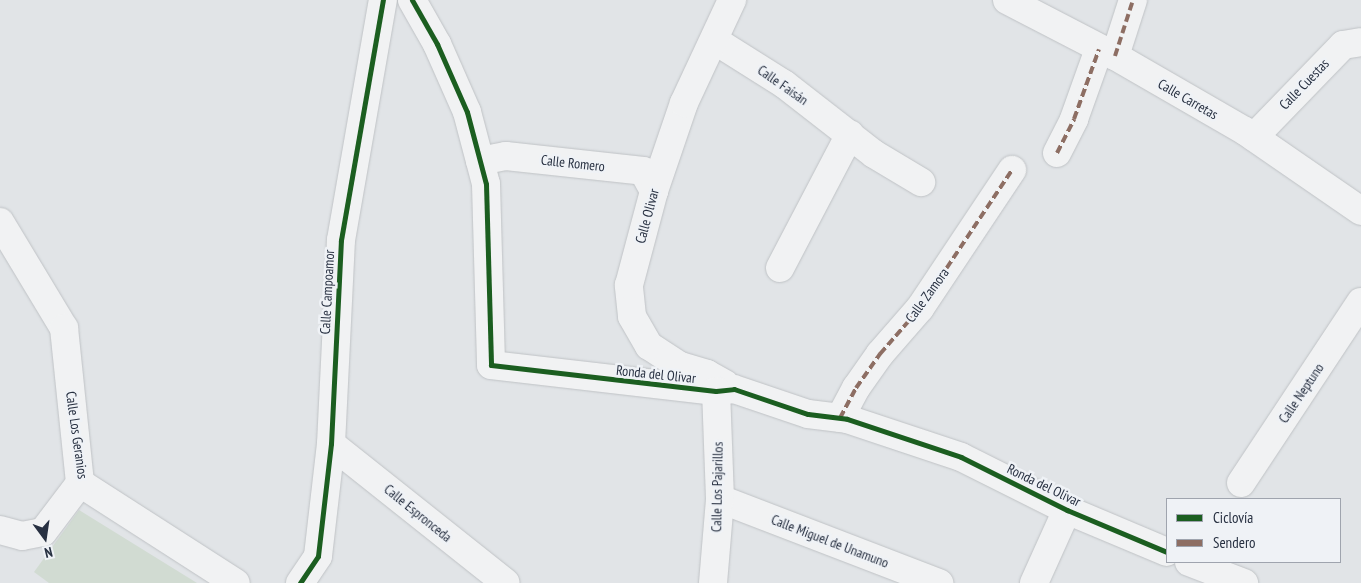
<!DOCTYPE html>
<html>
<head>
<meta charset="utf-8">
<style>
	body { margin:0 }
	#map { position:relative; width:1361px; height:583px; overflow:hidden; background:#e1e4e7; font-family:"PT Sans Narrow",sans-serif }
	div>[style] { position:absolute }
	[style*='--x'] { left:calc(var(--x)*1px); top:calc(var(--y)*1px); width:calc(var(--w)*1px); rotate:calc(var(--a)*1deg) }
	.green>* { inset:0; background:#d1dbd2 }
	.roads { filter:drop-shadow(0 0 1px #bfc2c5) drop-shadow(0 0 1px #bfc2c5) }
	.pedestrian>* { height:28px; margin:-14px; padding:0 14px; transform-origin:14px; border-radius:14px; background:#f1f2f3 }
	.minor>* { height:28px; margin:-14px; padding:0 14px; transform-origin:14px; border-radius:14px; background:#f1f2f3 }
	.tertiary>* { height:28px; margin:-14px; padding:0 14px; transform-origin:14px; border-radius:14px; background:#f1f2f3 }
	.quiet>* { height:4px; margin-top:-2px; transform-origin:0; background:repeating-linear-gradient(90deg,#8d6e63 0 8px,transparent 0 12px) }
	.cycleway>* { height:5px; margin:-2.5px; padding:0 2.5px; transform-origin:2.5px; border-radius:2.5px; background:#1b5e20 }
	span { translate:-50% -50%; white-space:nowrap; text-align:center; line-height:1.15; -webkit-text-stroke:5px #eff2f6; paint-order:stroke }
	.street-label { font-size:14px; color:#273041 }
	.legend { position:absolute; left:1166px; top:498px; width:175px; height:65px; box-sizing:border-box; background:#eff2f6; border:1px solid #9fa4ae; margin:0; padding:6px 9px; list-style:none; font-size:15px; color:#273041 }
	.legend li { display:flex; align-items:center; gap:10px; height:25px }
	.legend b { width:25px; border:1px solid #9fa4ae }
	.north { position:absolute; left:20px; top:513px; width:50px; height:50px; -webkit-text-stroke:4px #eff2f6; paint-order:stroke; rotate:166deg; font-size:14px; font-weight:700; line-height:20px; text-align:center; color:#273041 }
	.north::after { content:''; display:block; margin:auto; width:18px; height:22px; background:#273041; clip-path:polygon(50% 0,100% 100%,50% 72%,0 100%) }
</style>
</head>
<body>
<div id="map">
	<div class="green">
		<div style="clip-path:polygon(79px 510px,197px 583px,49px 583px,34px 572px)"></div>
	</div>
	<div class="roads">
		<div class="pedestrian">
			<div style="--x:1115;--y:56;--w:59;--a:-72.2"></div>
			<div style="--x:1057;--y:153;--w:38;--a:-63"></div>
			<div style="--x:1074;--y:119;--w:74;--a:-70.3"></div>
			<div style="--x:840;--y:418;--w:34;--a:-62"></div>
			<div style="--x:856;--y:388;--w:42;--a:-54.8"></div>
			<div style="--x:880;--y:354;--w:61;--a:-49"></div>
			<div style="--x:920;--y:308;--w:166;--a:-56.3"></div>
		</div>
		<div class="minor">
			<div style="--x:412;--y:0;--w:51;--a:60.4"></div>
			<div style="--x:437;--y:44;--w:74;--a:66.2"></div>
			<div style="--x:467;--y:112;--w:74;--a:75.2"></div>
			<div style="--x:486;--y:184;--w:181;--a:88.4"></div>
			<div style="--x:491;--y:365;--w:226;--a:6.6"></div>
			<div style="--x:716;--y:391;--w:18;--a:-6"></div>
			<div style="--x:734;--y:389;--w:78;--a:18.7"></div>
			<div style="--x:808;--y:414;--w:39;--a:7"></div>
			<div style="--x:847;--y:419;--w:120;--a:18.4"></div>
			<div style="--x:961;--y:457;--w:119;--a:26.6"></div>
			<div style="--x:1067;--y:510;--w:108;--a:22.8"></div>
			<div style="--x:714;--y:40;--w:83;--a:32.2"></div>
			<div style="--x:784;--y:84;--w:114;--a:37.9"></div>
			<div style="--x:874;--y:154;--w:55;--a:30.8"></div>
			<div style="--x:1254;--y:137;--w:128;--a:-45.9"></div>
			<div style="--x:1343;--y:45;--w:18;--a:-9"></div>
			<div style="--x:480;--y:161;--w:26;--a:-11"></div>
			<div style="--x:506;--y:156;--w:138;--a:6.2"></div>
			<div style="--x:643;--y:171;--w:23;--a:61"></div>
			<div style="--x:0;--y:222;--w:124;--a:58.9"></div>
			<div style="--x:64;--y:328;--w:156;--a:84.1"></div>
			<div style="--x:80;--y:483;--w:185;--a:32.7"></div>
			<div style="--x:780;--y:268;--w:151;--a:-62.4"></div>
			<div style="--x:725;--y:384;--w:21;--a:-151"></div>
			<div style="--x:707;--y:374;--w:28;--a:-163"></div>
			<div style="--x:680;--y:366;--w:37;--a:-147"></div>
			<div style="--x:649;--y:346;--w:34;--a:-120"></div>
			<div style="--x:632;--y:316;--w:31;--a:-96"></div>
			<div style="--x:629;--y:285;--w:97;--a:-75.1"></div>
			<div style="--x:654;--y:191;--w:93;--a:-71.2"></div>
			<div style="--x:684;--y:103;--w:114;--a:-65"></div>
			<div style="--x:331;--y:444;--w:223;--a:38.5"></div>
			<div style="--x:1241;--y:483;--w:217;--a:-56.5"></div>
			<div style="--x:720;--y:499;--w:235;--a:21"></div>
			<div style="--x:0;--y:530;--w:23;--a:15"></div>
			<div style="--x:22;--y:536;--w:21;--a:-11"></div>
			<div style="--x:43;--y:532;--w:61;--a:-52.9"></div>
			<div style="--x:1189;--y:562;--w:59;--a:20.9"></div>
			<div style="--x:300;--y:583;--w:32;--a:-56"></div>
			<div style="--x:318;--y:556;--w:113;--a:-83.4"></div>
			<div style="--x:331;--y:444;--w:204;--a:-87.2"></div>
			<div style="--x:341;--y:240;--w:244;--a:-80.1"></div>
			<div style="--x:713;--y:583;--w:84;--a:-85.2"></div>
			<div style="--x:720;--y:499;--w:108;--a:-92.1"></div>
			<div style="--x:1034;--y:583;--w:80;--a:-65.7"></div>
		</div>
		<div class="tertiary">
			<div style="--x:1007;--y:0;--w:122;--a:27.4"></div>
			<div style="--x:1115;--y:56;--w:150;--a:30"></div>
			<div style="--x:1245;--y:131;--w:141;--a:34.6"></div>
		</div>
	</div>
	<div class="quiet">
		<div style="--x:1115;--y:56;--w:59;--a:-72.2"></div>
		<div style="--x:1057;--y:153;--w:38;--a:-63"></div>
		<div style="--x:1074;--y:119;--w:74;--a:-70.3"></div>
		<div style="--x:840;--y:418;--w:34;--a:-62"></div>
		<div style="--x:856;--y:388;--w:42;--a:-54.8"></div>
		<div style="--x:880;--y:354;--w:61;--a:-49"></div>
		<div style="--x:920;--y:308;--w:166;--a:-56.3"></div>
	</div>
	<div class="cycleway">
		<div style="--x:412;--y:0;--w:51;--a:60.4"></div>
		<div style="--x:437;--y:44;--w:74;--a:66.2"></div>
		<div style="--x:467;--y:112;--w:74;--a:75.2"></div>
		<div style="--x:486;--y:184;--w:181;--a:88.4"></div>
		<div style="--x:491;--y:365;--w:226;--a:6.6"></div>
		<div style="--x:716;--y:391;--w:18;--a:-6"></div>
		<div style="--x:734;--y:389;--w:78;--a:18.7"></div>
		<div style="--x:808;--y:414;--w:39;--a:7"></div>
		<div style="--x:847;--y:419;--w:120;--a:18.4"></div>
		<div style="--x:961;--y:457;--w:119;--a:26.6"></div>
		<div style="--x:1067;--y:510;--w:108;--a:22.8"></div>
		<div style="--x:300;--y:583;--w:32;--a:-56"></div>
		<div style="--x:318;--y:556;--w:113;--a:-83.4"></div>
		<div style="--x:331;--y:444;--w:204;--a:-87.2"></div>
		<div style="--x:341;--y:240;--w:244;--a:-80.1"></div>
	</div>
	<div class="street-label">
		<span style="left:1304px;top:84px;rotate:-46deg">Calle Cuestas</span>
		<span style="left:783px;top:85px;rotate:35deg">Calle Faisán</span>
		<span style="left:1188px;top:99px;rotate:30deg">Calle Carretas</span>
		<span style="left:573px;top:163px;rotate:6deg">Calle Romero</span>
		<span style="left:647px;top:216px;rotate:-75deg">Calle Olivar</span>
		<span style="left:327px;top:292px;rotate:-87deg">Calle Campoamor</span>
		<span style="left:927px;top:295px;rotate:-54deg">Calle Zamora</span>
		<span style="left:656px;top:374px;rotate:6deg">Ronda del Olivar</span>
		<span style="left:1301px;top:393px;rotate:-56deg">Calle Neptuno</span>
		<span style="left:77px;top:435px;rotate:82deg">Calle Los Geranios</span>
		<span style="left:1044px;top:485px;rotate:26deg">Ronda del Olivar</span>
		<span style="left:717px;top:487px;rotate:-89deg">Calle Los Pajarillos</span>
		<span style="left:418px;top:513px;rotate:39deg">Calle Espronceda</span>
		<span style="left:830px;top:541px;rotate:21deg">Calle Miguel de Unamuno</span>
	</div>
	<ul class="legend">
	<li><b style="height:6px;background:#1b5e20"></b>Ciclovía</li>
	<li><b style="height:6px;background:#8d6e63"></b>Sendero</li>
	</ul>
	<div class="north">N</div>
</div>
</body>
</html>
